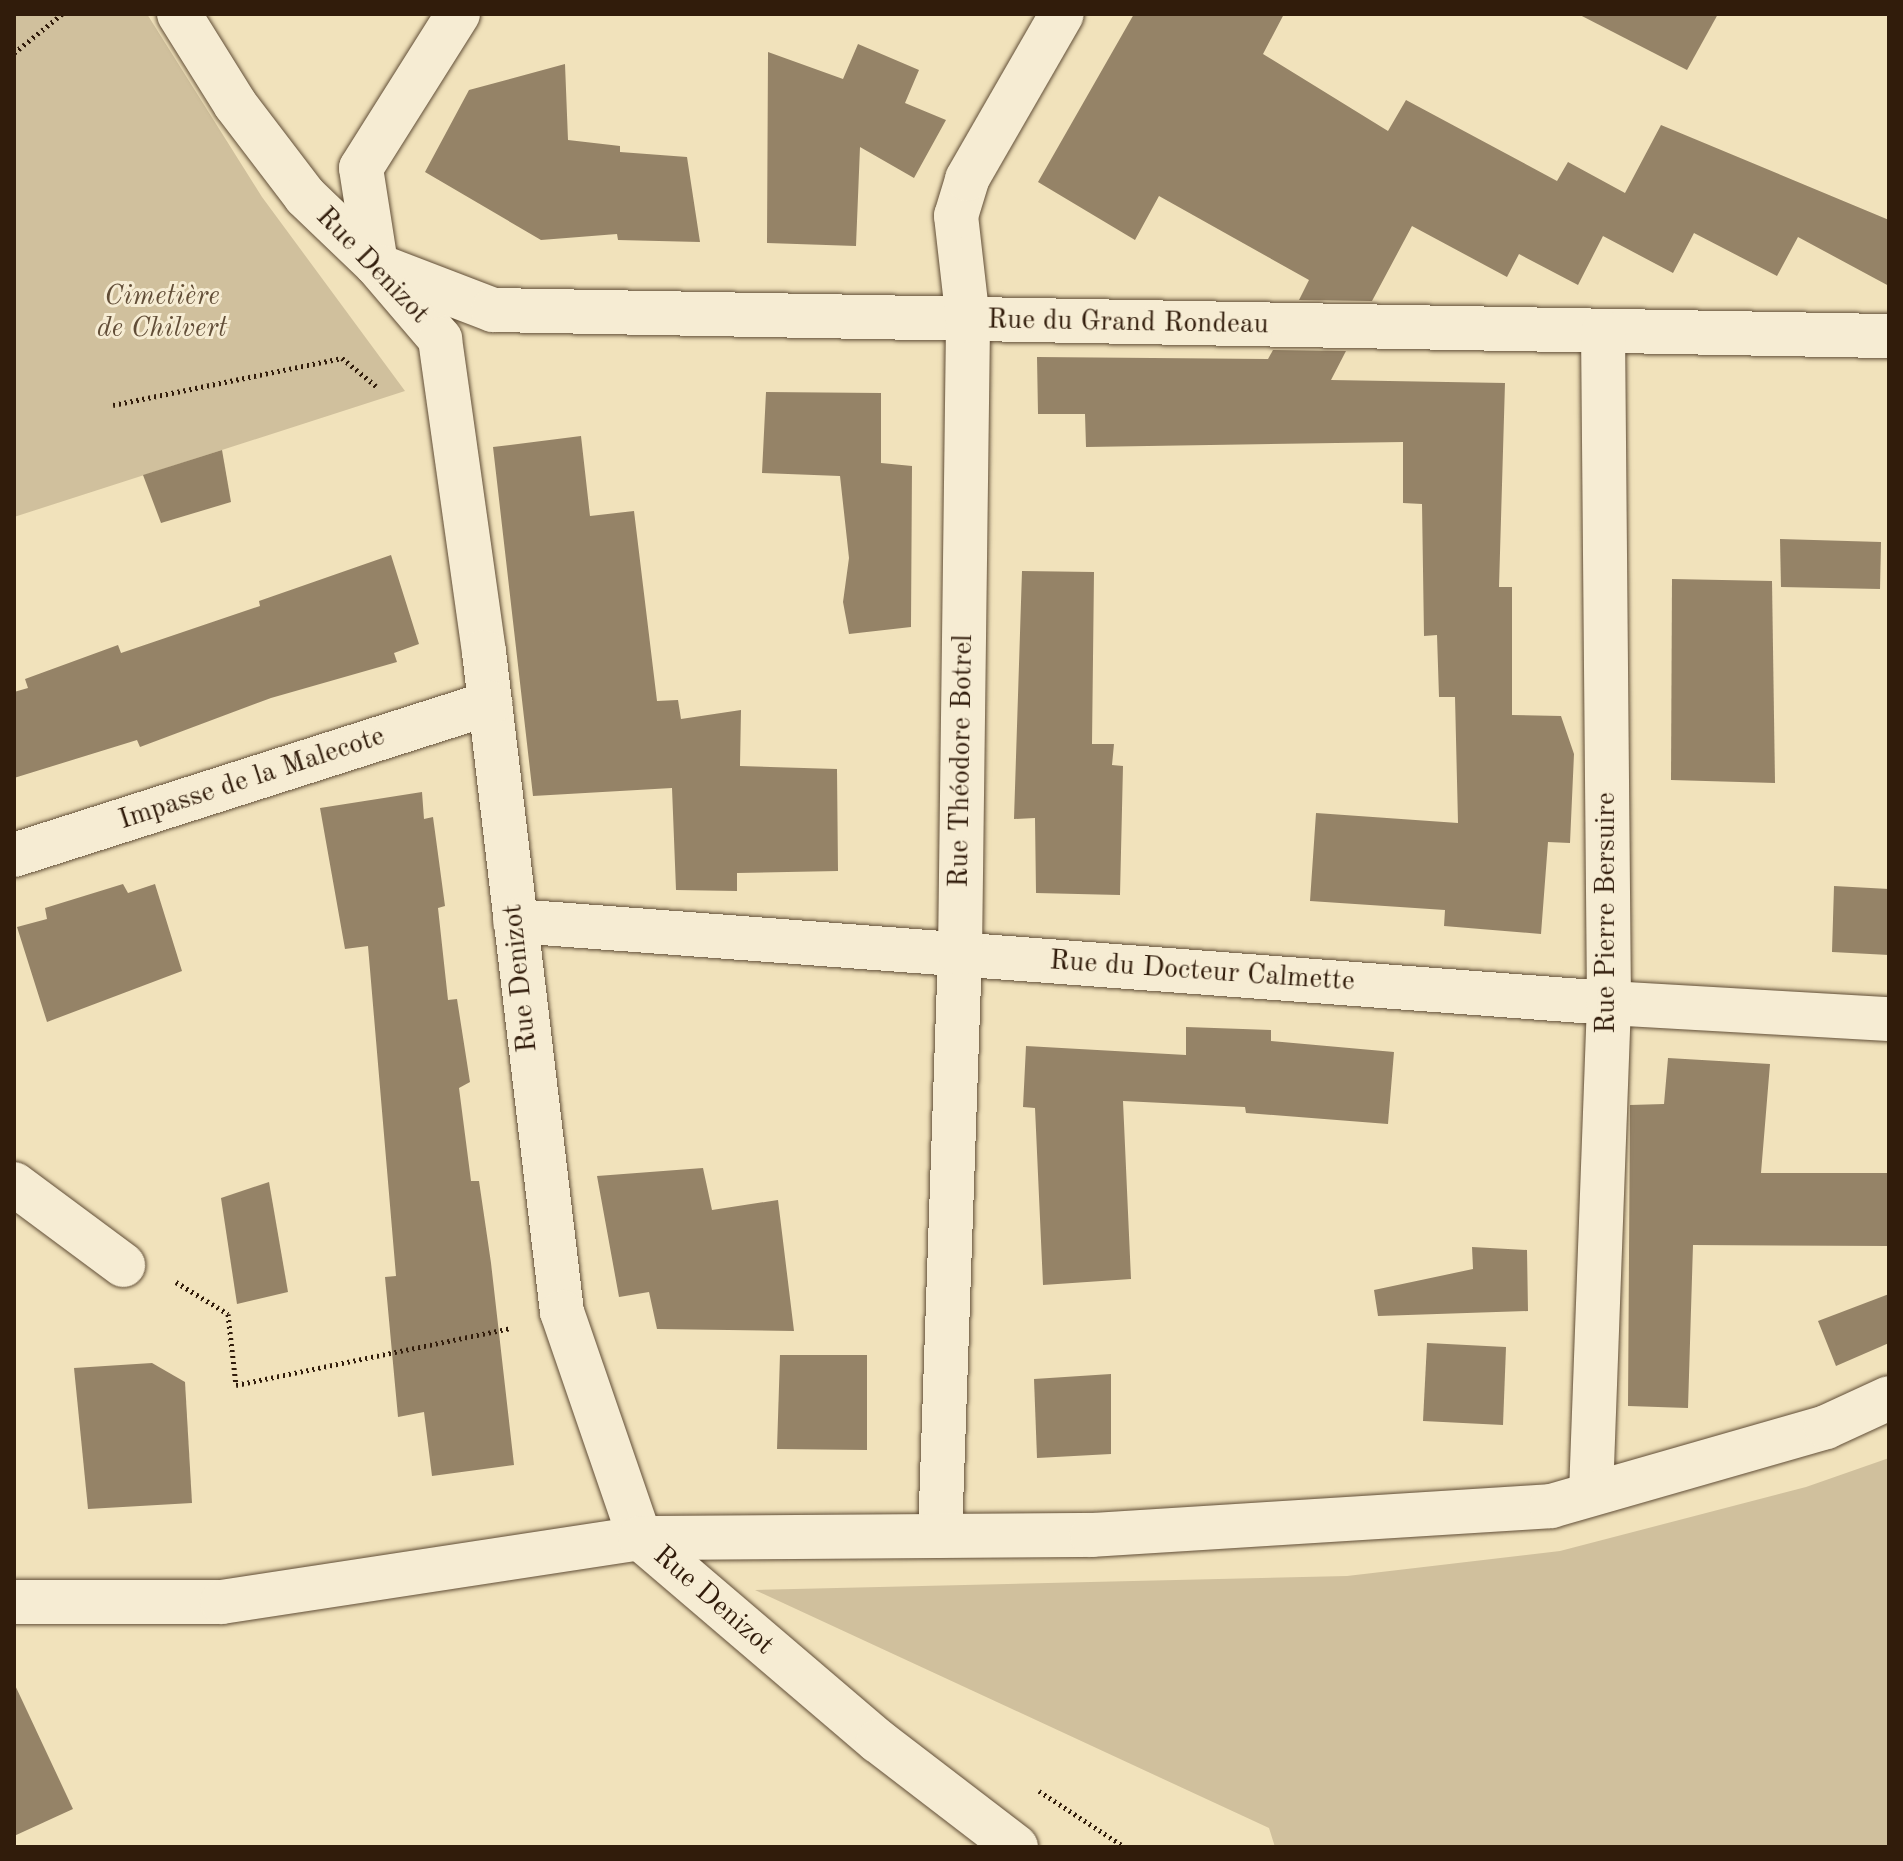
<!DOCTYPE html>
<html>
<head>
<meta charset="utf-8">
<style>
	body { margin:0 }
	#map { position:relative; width:1903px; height:1861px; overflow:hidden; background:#f1e2bb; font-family:"Old Standard TT",serif }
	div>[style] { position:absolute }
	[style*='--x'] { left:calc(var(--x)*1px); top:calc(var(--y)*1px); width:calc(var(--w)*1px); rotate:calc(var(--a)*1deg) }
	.green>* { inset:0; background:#d0c09d }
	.building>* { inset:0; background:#958367 }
	.path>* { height:5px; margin-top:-2.5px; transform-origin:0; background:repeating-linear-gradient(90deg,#311c0b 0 2px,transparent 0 6px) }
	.roads { filter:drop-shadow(0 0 2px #614e37) drop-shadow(0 0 2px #614e37) }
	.minor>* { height:44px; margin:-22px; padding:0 22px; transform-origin:22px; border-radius:22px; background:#f6ecd3 }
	span { translate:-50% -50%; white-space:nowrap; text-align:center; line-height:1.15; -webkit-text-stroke:6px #f6ecd3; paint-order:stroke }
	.street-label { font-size:28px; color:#311c0b }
	.park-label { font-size:28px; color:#614d37; font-style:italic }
	.frame { position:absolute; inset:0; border:16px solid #311c0b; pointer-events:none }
</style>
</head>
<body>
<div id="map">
	<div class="green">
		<div style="clip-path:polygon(14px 14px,147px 14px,262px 197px,405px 391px,14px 517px)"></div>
		<div style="clip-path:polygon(1889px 1458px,1889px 1847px,1275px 1847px,1269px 1828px,755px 1590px,1347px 1576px,1560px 1551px,1806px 1487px)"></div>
	</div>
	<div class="building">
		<div style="clip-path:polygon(1134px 14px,1284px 14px,1263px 54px,1388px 131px,1406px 100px,1557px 181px,1568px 162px,1625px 193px,1661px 125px,1889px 220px,1889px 286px,1798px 237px,1777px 276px,1694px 233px,1673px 273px,1603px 236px,1578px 285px,1519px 254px,1507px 277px,1412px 226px,1372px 301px,1299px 300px,1309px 280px,1159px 196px,1135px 240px,1038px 182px)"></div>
		<div style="clip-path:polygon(1578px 14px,1718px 14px,1687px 70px)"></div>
		<div style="clip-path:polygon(858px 44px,919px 70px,905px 103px,946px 120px,914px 178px,860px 147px,856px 246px,767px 243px,768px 52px,843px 79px)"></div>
		<div style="clip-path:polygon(565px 64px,568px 140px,620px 146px,620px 152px,687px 157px,700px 242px,618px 240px,617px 234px,541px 240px,425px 172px,469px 90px)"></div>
		<div style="clip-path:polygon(1273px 350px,1346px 351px,1331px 380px,1505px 383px,1499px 587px,1512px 587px,1512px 715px,1561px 716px,1574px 754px,1570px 843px,1548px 842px,1541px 934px,1444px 926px,1445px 910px,1310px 901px,1316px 813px,1458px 823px,1455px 697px,1439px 697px,1437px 635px,1424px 636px,1422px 504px,1403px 503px,1403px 442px,1086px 447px,1085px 414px,1038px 414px,1037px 357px,1268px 359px)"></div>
		<div style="clip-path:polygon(766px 392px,881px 393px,881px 463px,912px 466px,911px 627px,849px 634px,843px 602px,849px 558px,840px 476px,762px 473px)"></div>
		<div style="clip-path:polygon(581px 436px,590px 516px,634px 511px,657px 701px,678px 700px,681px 719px,741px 710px,740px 766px,837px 769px,838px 871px,737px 873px,737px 891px,676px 890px,672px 788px,533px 796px,493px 447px)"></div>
		<div style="clip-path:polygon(222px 450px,231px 502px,161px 523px,143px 475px)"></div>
		<div style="clip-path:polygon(1780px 539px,1881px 542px,1880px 589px,1781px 587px)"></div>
		<div style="clip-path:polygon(391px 555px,419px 644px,394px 653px,397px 662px,271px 698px,140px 747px,137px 740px,14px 778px,14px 692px,28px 688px,25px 679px,118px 645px,121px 653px,260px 606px,259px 601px)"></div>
		<div style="clip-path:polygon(1022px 571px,1094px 572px,1092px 744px,1114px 744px,1112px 765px,1123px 766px,1120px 895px,1036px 893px,1035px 818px,1014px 819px)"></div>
		<div style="clip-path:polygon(1672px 579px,1772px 581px,1775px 783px,1671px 780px)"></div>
		<div style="clip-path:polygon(422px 792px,424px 819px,433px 817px,445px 906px,438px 908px,448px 1000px,457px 999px,470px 1082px,459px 1088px,471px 1181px,479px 1181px,491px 1263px,514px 1465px,432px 1476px,424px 1412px,398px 1417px,385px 1277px,396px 1276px,368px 946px,345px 949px,320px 808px)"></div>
		<div style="clip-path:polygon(123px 884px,128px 893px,155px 884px,182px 971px,47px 1022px,17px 927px,47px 919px,45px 908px)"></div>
		<div style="clip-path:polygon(1834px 886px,1889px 889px,1889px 955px,1832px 952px)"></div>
		<div style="clip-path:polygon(1186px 1027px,1271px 1030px,1271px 1041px,1394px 1052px,1388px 1124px,1246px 1113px,1245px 1107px,1123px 1101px,1131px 1279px,1043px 1285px,1035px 1108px,1023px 1107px,1026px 1046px,1186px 1055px)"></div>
		<div style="clip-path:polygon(1668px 1058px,1770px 1064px,1761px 1173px,1889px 1173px,1889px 1246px,1693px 1245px,1688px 1408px,1628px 1406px,1630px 1105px,1664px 1104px)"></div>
		<div style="clip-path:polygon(703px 1168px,712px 1210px,778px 1200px,794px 1331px,657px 1329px,649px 1292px,619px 1297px,597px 1176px)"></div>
		<div style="clip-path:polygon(269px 1182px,288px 1292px,237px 1304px,221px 1198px)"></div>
		<div style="clip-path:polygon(1472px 1247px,1527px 1250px,1528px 1311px,1378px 1316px,1374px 1290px,1473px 1269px)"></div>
		<div style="clip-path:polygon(1889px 1294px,1889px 1343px,1836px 1366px,1818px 1321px)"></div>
		<div style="clip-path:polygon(1427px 1343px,1506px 1347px,1503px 1425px,1423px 1421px)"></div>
		<div style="clip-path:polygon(780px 1355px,867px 1355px,867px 1450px,777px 1449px)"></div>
		<div style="clip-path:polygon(152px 1363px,185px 1382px,192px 1503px,88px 1509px,74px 1368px)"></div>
		<div style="clip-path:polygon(1111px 1374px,1111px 1454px,1037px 1458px,1034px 1379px)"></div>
		<div style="clip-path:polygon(14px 1683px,73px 1809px,14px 1836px)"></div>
	</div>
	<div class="path">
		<div style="--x:14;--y:53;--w:62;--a:-39.1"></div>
		<div style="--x:113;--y:405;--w:234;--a:-11.6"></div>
		<div style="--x:342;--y:358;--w:44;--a:39.5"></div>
		<div style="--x:176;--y:1282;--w:61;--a:31.6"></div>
		<div style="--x:228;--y:1314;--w:71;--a:83.6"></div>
		<div style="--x:236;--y:1385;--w:281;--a:-11.7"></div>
		<div style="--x:1039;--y:1791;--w:103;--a:33.1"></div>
	</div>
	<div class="roads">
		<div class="minor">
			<div style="--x:179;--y:14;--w:106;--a:58.1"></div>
			<div style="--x:235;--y:104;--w:116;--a:52.7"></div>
			<div style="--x:305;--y:196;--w:98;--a:43.8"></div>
			<div style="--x:376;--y:264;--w:99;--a:49.5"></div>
			<div style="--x:440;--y:339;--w:316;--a:82"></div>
			<div style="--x:484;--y:652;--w:665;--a:83.26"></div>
			<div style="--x:562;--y:1312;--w:239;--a:71"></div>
			<div style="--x:640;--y:1538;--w:313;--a:40.5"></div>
			<div style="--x:878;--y:1741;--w:174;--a:37.5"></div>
			<div style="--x:376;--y:264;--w:97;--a:-98.9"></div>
			<div style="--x:361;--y:168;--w:182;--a:-57.8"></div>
			<div style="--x:381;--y:267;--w:120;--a:21"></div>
			<div style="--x:493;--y:310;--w:1396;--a:1.07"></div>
			<div style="--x:14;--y:855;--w:500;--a:-17.7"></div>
			<div style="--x:515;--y:921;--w:1097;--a:4.29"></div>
			<div style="--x:1609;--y:1003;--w:280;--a:3.3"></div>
			<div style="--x:14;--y:1184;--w:136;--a:36.6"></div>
			<div style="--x:1591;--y:1494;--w:491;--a:-87.9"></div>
			<div style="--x:1609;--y:1003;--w:671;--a:-90.51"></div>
			<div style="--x:940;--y:1536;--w:583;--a:-88.04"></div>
			<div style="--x:960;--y:953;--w:632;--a:-89.27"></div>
			<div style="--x:968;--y:321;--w:106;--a:-96.5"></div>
			<div style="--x:956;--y:216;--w:39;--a:-73"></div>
			<div style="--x:967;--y:179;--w:190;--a:-60.1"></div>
			<div style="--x:14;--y:1602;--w:208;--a:0"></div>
			<div style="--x:222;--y:1602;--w:423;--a:-8.7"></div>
			<div style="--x:640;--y:1538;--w:452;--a:-0.4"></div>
			<div style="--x:1092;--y:1535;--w:460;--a:-3.6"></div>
			<div style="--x:1551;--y:1506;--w:286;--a:-16"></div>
			<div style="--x:1826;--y:1427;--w:69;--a:-24.7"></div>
		</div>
	</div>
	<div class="street-label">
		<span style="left:372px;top:266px;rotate:46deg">Rue Denizot</span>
		<span style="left:1128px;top:323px;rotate:1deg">Rue du Grand Rondeau</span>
		<span style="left:962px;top:761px;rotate:-89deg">Rue Théodore Botrel</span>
		<span style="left:252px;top:779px;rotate:-18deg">Impasse de la Malecote</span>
		<span style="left:1607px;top:913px;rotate:-90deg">Rue Pierre Bersuire</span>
		<span style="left:1202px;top:972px;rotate:4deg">Rue du Docteur Calmette</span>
		<span style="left:521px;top:978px;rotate:-96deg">Rue Denizot</span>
		<span style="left:713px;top:1601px;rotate:41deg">Rue Denizot</span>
	</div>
	<div class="park-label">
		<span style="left:162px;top:313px">Cimetière<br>de Chilvert</span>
	</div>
	<div class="frame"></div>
</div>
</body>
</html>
